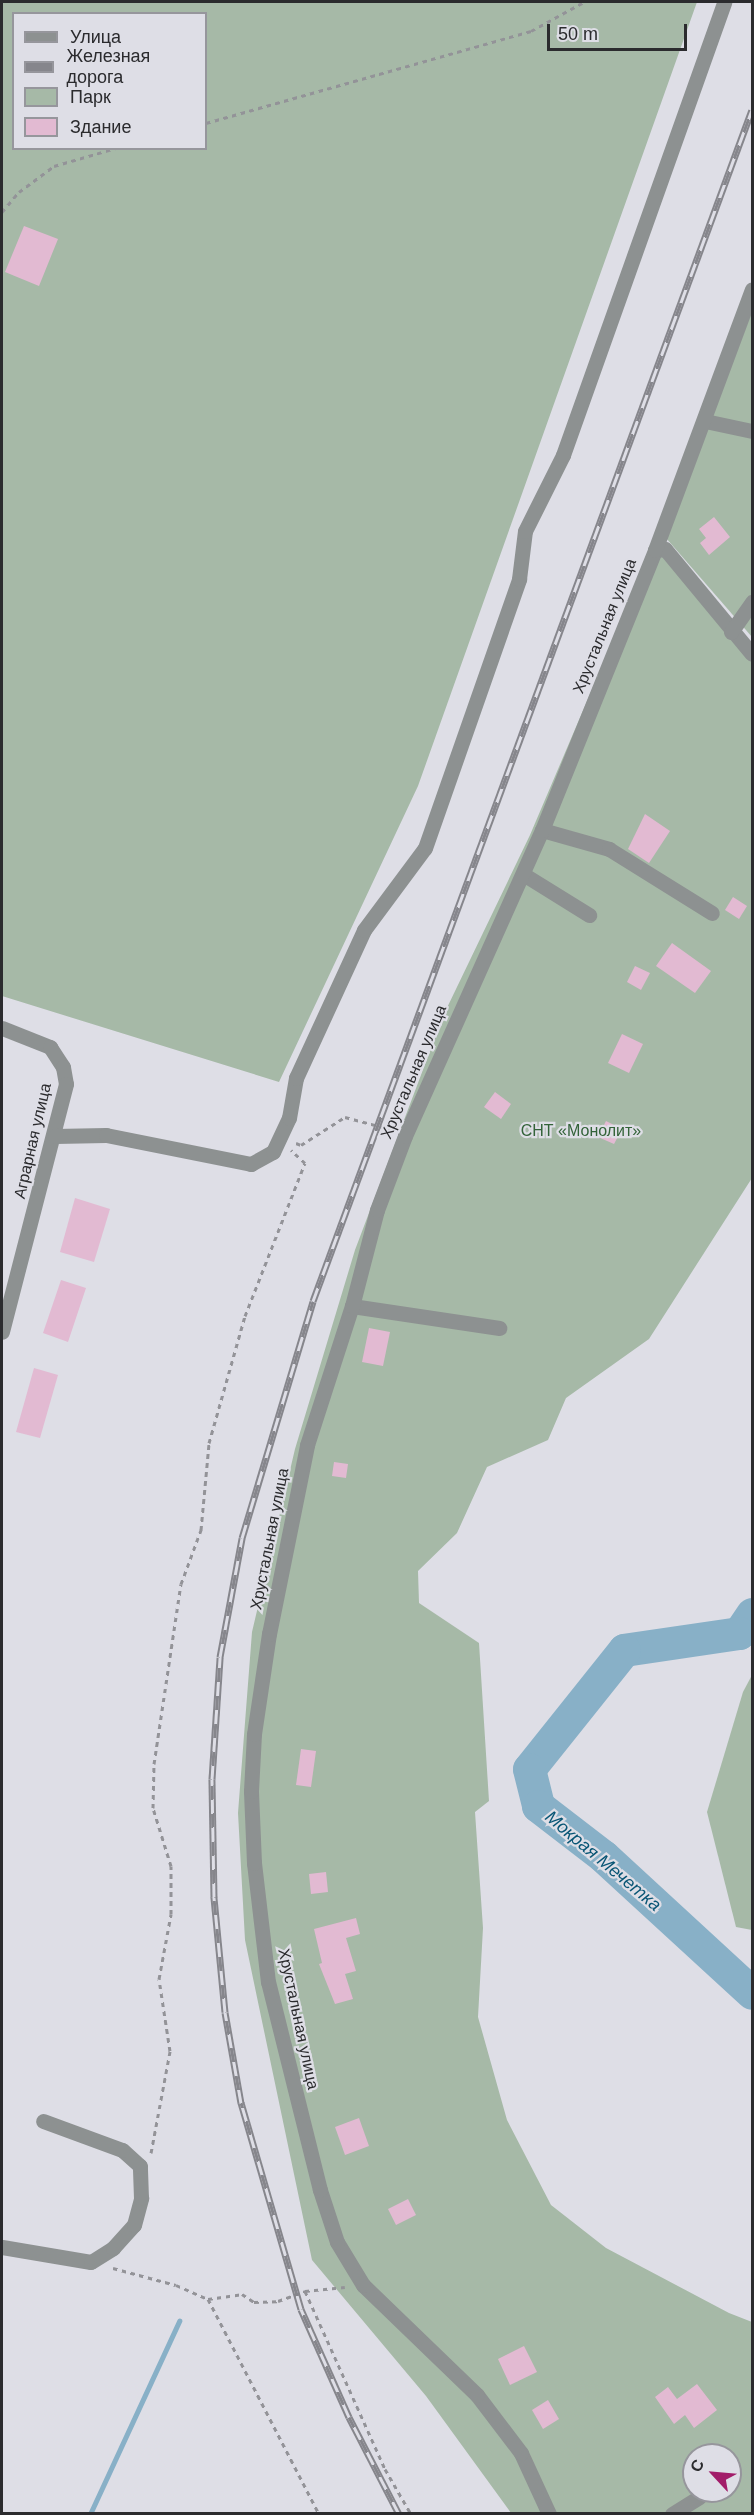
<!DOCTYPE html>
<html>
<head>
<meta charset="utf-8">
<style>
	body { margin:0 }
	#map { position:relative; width:754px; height:2515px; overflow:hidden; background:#dedee6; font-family:Arial,sans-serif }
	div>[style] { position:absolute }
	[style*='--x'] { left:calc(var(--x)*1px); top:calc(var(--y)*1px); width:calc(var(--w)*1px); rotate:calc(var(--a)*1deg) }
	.green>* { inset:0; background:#a6b9a7 }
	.stream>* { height:5px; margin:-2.5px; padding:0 2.5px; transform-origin:2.5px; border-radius:2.5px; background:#88b0c7 }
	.river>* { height:33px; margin:-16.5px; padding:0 16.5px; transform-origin:16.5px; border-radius:16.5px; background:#88b0c7 }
	.building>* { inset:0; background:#e2bad2 }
	.path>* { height:3px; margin-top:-1.5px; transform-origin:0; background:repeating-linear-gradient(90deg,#939398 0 4.5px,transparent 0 9px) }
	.minor>* { height:15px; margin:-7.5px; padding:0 7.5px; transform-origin:7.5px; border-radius:7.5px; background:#8d9191 }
	.rail>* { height:7px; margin-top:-3.5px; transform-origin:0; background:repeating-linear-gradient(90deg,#dedee6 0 14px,#86868c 0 28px); box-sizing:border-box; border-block:2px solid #86868c }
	span { translate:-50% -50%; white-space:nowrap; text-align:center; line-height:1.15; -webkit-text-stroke:4.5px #dedee6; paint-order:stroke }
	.street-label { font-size:16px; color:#2b2b2e }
	.park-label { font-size:16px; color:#336339 }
	.water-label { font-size:18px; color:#085575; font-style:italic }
	.frame { position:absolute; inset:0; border:3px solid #2b2b2e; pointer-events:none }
	.legend { position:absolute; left:12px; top:12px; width:195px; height:138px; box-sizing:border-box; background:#dedee6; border:2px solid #96969c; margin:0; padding:8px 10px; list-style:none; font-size:18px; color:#2b2b2e }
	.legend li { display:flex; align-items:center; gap:12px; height:30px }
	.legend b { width:30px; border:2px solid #96969c }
	.north { position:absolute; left:682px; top:2443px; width:60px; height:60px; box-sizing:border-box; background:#dedee6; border:2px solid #96969c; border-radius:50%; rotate:296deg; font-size:16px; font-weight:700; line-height:24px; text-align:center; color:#2b2b2e }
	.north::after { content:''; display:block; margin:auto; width:21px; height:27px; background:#a21c69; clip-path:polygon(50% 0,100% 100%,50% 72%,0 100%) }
	.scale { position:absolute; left:547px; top:24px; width:140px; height:27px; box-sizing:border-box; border:3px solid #2b2b2e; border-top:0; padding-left:8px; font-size:18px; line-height:21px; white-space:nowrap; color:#2b2b2e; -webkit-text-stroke:4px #dedee6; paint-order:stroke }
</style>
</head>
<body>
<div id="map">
	<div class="green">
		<div style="clip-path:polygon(evenodd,2px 2px,697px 2px,418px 786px,279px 1082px,2px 996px,2px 2px,14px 14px,206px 14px,206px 148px,14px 148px,14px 14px)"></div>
		<div style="clip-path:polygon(752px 311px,752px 637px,666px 538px)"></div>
		<div style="clip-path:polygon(evenodd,666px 556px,752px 658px,752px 1178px,649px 1339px,566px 1398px,548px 1440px,487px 1467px,457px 1533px,418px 1571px,419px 1603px,479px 1643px,489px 1801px,475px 1812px,483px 1928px,478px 2017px,507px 2120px,551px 2205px,606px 2248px,729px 2313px,752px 2322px,752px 2513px,511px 2513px,426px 2396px,312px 2260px,245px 1940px,238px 1813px,252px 1632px,295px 1449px,355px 1250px,444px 1014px,530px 835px,647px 560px,666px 556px,694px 2455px,730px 2455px,730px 2491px,694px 2491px,694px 2455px)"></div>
		<div style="clip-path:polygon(752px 1675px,752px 1930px,736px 1927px,707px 1812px,743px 1692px)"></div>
	</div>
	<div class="stream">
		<div style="--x:90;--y:2514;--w:213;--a:-65.2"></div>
	</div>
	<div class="river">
		<div style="--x:752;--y:1614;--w:23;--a:124"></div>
		<div style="--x:739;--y:1633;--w:116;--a:171.6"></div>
		<div style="--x:624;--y:1650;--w:152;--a:128.6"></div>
		<div style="--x:529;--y:1769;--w:38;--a:76"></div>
		<div style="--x:538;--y:1806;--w:82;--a:37.6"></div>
		<div style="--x:603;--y:1856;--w:202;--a:42.6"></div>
	</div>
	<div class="building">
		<div style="clip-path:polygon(24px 226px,58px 239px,39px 286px,5px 272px)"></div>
		<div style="clip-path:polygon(714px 517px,730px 537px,709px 555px,700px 543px,706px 538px,699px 529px)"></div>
		<div style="clip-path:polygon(645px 814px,670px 831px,649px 863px,628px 849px)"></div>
		<div style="clip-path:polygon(733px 897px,747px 906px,739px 919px,725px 910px)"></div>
		<div style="clip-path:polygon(672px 943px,711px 971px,695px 993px,656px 966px)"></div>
		<div style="clip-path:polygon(635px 966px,650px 973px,641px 990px,627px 982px)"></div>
		<div style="clip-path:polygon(622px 1034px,643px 1044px,629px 1073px,608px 1063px)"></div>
		<div style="clip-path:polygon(495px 1092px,511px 1104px,501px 1119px,484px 1107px)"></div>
		<div style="clip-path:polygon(606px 1121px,622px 1129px,614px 1144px,598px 1137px)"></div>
		<div style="clip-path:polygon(75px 1198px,110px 1209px,94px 1262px,60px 1252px)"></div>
		<div style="clip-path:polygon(61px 1280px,86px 1288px,68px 1342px,43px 1333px)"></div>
		<div style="clip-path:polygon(369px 1328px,390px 1332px,383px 1366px,362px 1362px)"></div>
		<div style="clip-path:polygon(34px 1368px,58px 1375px,40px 1438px,16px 1432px)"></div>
		<div style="clip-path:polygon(334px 1462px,348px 1464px,346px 1478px,332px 1476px)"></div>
		<div style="clip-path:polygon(301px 1749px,316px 1751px,311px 1787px,296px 1785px)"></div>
		<div style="clip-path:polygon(326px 1872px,328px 1892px,311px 1894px,309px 1874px)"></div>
		<div style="clip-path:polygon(356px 1918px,360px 1934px,346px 1938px,356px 1971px,345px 1974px,353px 1999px,335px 2004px,319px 1964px,322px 1963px,314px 1929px)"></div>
		<div style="clip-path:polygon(359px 2118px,369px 2146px,345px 2155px,335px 2127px)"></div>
		<div style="clip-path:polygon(408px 2199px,416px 2215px,396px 2225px,388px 2209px)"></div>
		<div style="clip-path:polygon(524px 2346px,537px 2372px,510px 2385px,498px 2359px)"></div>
		<div style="clip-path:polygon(697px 2384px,717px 2410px,694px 2428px,685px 2415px,674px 2424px,655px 2397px,668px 2387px,677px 2399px)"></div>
		<div style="clip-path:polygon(548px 2400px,559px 2419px,543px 2429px,532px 2410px)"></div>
	</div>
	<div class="path">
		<div style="--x:206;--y:123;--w:338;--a:-15.8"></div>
		<div style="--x:531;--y:31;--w:60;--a:-28.7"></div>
		<div style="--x:2;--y:212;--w:26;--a:-50"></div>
		<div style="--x:19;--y:192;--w:44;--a:-36.6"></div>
		<div style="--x:54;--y:166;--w:65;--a:-16.2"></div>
		<div style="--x:296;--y:1143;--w:5;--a:22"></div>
		<div style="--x:301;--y:1145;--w:52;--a:-32.5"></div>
		<div style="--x:345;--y:1117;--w:47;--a:14.9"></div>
		<div style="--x:151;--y:2153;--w:104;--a:-79.4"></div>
		<div style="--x:170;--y:2051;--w:73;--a:-98.7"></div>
		<div style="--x:159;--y:1979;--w:66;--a:-79.5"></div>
		<div style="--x:171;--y:1914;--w:48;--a:-90"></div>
		<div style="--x:171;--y:1866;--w:61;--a:-107.2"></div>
		<div style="--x:153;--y:1808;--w:44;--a:-88.7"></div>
		<div style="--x:154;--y:1764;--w:182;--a:-81.5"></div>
		<div style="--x:181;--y:1584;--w:58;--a:-69.7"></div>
		<div style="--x:201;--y:1530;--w:87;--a:-84.7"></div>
		<div style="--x:209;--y:1443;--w:132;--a:-74.2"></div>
		<div style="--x:245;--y:1316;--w:164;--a:-68.6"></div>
		<div style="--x:305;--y:1163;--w:19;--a:-137"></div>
		<div style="--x:113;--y:2268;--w:65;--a:15.1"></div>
		<div style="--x:176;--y:2285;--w:35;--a:24"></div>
		<div style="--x:208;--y:2299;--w:242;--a:62.7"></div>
		<div style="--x:305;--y:2291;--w:195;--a:65.8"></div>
		<div style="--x:385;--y:2469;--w:52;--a:60"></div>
		<div style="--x:208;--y:2299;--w:34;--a:-8"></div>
		<div style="--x:242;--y:2294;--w:14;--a:34"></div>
		<div style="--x:254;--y:2302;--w:24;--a:-2"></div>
		<div style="--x:278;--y:2301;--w:29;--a:-20"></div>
		<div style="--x:305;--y:2291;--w:40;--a:-5.7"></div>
	</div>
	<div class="minor">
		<div style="--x:705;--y:421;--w:48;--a:12"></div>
		<div style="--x:655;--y:550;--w:10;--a:-6"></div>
		<div style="--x:665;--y:549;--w:136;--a:50.4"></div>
		<div style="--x:731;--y:632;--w:37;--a:-55"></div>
		<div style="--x:542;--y:830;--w:70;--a:15.8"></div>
		<div style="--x:609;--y:849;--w:121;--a:31.9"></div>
		<div style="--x:523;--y:874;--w:78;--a:31.8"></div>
		<div style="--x:2;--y:1028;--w:52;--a:21.6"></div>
		<div style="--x:50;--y:1047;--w:24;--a:57"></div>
		<div style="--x:63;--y:1067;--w:17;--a:80"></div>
		<div style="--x:66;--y:1084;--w:256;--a:104.5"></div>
		<div style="--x:55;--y:1136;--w:51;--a:-1.1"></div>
		<div style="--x:106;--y:1135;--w:148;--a:11.3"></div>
		<div style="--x:251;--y:1164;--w:25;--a:-29"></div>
		<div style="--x:273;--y:1152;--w:38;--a:-65"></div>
		<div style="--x:289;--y:1118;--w:41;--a:-80.1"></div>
		<div style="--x:296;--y:1078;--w:163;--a:-65.3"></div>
		<div style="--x:364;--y:930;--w:102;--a:-53.4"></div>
		<div style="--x:425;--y:848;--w:285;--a:-70.7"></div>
		<div style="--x:519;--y:579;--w:48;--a:-82.9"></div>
		<div style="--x:525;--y:531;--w:85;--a:-63.4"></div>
		<div style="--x:563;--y:455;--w:481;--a:-70.4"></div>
		<div style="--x:352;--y:1306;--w:149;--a:8.5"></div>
		<div style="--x:2;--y:2247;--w:90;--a:9.6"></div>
		<div style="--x:91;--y:2262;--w:26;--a:-32"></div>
		<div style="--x:113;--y:2248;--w:31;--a:-48"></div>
		<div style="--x:134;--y:2225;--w:28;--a:-75"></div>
		<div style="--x:141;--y:2198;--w:32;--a:-92"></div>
		<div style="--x:140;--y:2166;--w:24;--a:-138"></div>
		<div style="--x:122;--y:2150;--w:84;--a:-159.8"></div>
		<div style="--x:549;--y:2514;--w:67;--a:-114.7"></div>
		<div style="--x:521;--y:2453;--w:73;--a:-127.2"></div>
		<div style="--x:477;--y:2395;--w:158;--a:-136"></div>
		<div style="--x:363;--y:2285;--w:50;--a:-121.2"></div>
		<div style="--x:337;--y:2242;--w:55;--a:-108.1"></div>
		<div style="--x:320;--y:2190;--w:214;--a:-104"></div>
		<div style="--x:268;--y:1982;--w:120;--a:-96.7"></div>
		<div style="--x:254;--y:1863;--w:72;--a:-92.4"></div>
		<div style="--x:251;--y:1791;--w:57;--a:-87"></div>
		<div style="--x:254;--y:1734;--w:101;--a:-81.5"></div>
		<div style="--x:269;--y:1634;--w:193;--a:-78.6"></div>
		<div style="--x:307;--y:1445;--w:146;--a:-72.1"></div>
		<div style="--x:352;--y:1306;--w:99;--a:-75.4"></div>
		<div style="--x:377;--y:1210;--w:79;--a:-69.3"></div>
		<div style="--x:405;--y:1136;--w:335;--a:-65.9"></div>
		<div style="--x:542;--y:830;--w:302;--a:-68"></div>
		<div style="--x:655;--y:550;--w:278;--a:-69.6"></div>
		<div style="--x:672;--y:2514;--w:32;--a:-32"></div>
	</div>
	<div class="rail">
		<div style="--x:399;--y:2514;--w:109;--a:-117.3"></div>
		<div style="--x:349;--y:2417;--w:118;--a:-114"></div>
		<div style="--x:301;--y:2309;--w:215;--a:-106.2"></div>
		<div style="--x:241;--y:2103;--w:92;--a:-100"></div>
		<div style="--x:225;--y:2012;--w:116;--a:-95.5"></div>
		<div style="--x:214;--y:1897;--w:118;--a:-91"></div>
		<div style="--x:212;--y:1779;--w:122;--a:-86.2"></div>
		<div style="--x:220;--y:1657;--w:121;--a:-79.5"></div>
		<div style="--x:242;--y:1538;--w:247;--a:-73.3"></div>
		<div style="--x:313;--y:1301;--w:1269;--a:-69.77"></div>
	</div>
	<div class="street-label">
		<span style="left:605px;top:626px;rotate:-68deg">Хрустальная улица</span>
		<span style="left:414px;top:1072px;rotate:-67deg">Хрустальная улица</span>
		<span style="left:33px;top:1141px;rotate:-77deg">Аграрная улица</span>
		<span style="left:270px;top:1539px;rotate:-79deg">Хрустальная улица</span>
		<span style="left:298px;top:2019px;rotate:78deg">Хрустальная улица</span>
	</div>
	<div class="park-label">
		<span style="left:581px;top:1131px">СНТ «Монолит»</span>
	</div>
	<div class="water-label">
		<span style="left:603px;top:1861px;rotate:40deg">Мокрая Мечетка</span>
	</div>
	<div class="frame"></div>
	<ul class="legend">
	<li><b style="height:8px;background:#8d9191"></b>Улица</li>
	<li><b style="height:8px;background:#86868c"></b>Железная дорога</li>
	<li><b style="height:16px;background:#a6b9a7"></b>Парк</li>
	<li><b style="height:16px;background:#e2bad2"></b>Здание</li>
	</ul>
	<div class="north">С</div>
	<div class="scale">50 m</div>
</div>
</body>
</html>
